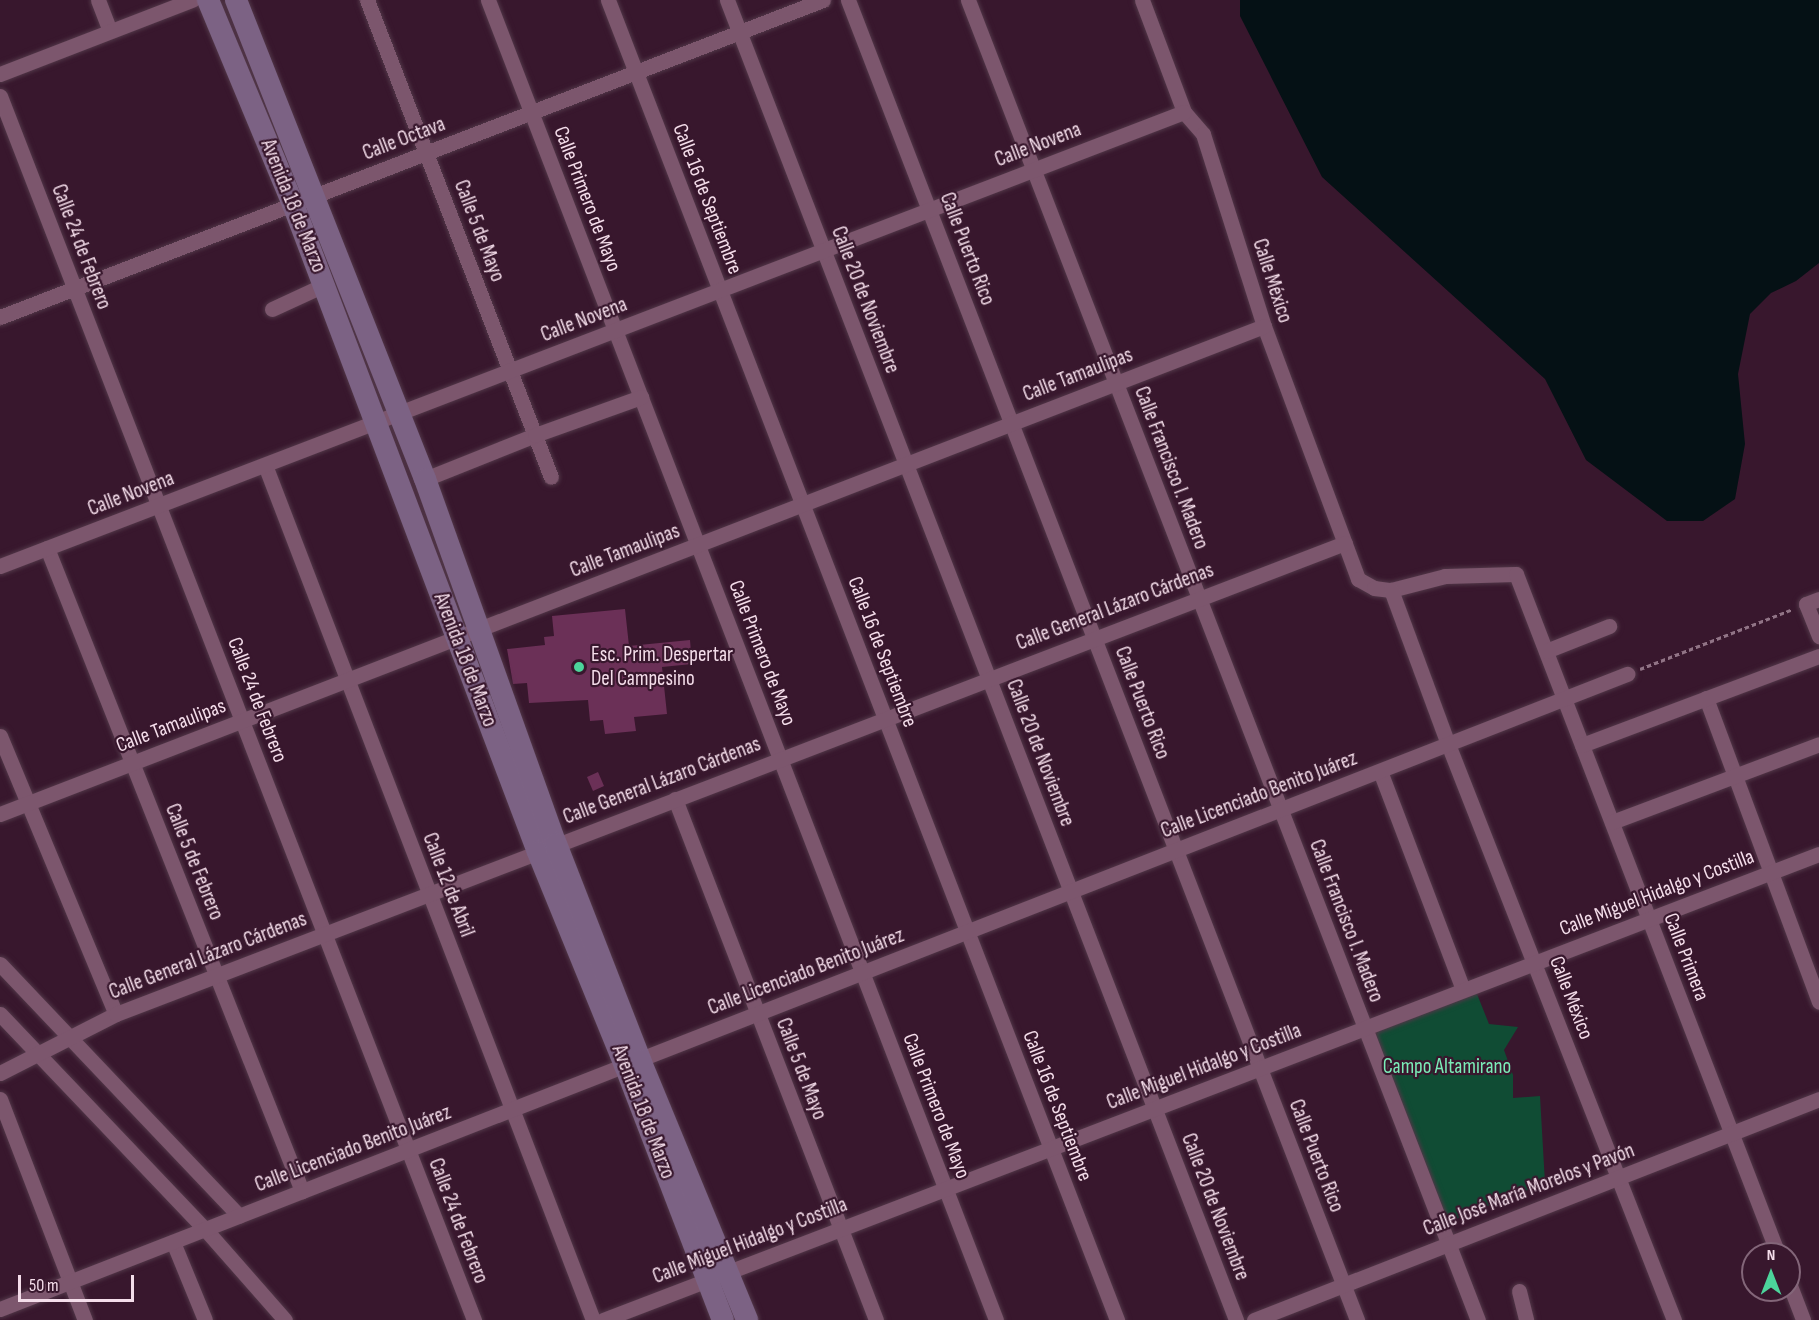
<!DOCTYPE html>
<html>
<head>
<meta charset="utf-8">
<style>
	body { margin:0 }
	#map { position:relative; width:1819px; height:1320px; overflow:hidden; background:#38172d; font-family:"Sofia Sans Condensed",sans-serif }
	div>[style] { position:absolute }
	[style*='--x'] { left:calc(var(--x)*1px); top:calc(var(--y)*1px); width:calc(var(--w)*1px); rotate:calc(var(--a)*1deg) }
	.green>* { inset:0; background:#104c34 }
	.water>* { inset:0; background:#051115 }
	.building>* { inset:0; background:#6b3057 }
	.path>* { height:3px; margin-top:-1.5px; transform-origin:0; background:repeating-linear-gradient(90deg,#917486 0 4.5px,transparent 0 7.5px) }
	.roads { filter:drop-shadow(0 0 2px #513748) drop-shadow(0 0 2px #513748) }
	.street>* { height:15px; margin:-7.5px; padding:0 7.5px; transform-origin:7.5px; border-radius:7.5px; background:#7c566d }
	.secondary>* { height:22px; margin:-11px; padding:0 11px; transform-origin:11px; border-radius:11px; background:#7c6284 }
	.dots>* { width:16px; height:16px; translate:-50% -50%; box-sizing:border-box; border:3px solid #38172d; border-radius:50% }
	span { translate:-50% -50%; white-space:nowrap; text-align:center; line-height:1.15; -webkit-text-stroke:4.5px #38172d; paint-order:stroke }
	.street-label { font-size:21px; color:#f4ddea }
	.poi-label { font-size:21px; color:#f4ddea }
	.left { translate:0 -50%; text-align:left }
	.park-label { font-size:21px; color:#7bedb8 }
	.north { position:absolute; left:1741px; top:1242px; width:60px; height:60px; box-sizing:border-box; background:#38172d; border:2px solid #836679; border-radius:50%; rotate:0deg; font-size:16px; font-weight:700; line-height:24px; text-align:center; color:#f4ddea }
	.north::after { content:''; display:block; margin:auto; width:21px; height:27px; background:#4cd49b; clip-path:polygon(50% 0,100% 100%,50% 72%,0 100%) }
	.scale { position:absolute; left:18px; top:1275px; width:116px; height:27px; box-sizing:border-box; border:3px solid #f4ddea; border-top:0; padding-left:8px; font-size:18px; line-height:21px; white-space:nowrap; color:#f4ddea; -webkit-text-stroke:4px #38172d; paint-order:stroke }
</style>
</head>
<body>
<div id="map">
	<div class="green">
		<div style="clip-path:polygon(1475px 989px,1489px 1024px,1518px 1027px,1504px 1050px,1513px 1075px,1513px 1098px,1540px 1096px,1545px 1183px,1446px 1223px,1369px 1031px)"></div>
	</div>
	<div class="water">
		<div style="clip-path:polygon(1240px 0,1819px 0,1819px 263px,1796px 281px,1771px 293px,1750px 314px,1738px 374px,1745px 444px,1735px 499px,1703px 521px,1667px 521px,1586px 460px,1545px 379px,1322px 177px,1240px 16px)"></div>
	</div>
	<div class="building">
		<div style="clip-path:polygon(625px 609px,629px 646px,690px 640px,692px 664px,662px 667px,667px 714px,634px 717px,636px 731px,605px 734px,603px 720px,590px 721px,588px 700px,529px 703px,527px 683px,513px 684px,507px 649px,545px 645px,544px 637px,554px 636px,552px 616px)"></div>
		<div style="clip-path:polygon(598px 772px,604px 786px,593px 791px,587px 777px)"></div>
	</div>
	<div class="path">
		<div style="--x:1640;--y:669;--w:164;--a:-21.4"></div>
	</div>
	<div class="roads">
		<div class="street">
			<div style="--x:98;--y:0;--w:33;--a:69"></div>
			<div style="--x:367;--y:0;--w:511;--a:68.91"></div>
			<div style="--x:488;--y:0;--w:1414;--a:68.95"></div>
			<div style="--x:608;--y:0;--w:1415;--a:68.91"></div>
			<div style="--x:727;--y:0;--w:1415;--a:68.91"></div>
			<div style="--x:848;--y:0;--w:1415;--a:68.91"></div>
			<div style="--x:968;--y:0;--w:1415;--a:68.88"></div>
			<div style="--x:1142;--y:0;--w:120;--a:69.4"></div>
			<div style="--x:1184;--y:112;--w:29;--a:49"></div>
			<div style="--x:1203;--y:134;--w:201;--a:72.4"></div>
			<div style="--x:1264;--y:326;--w:270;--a:69.6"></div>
			<div style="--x:1358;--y:579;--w:18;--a:29"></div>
			<div style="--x:1374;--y:588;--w:17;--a:7"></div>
			<div style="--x:1391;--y:590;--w:56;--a:-14.5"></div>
			<div style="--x:1445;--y:576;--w:71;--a:-1.6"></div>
			<div style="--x:1516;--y:574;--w:729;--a:68.93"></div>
			<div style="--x:0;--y:74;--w:206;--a:-21.1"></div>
			<div style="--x:0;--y:96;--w:1313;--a:68.83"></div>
			<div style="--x:272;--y:309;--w:57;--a:-24.8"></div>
			<div style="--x:0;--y:317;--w:882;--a:-21.07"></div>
			<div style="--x:265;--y:465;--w:916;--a:69.01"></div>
			<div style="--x:425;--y:479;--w:118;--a:-21.8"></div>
			<div style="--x:535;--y:435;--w:113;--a:-19.7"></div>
			<div style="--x:47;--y:548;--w:692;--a:68.37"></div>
			<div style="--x:0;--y:566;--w:1268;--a:-20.98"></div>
			<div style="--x:1391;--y:590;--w:164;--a:69.7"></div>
			<div style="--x:1448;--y:744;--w:619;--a:68.58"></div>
			<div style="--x:1819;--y:599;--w:14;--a:159"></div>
			<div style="--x:1806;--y:604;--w:35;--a:68"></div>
			<div style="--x:1546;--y:651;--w:68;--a:-21.6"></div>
			<div style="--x:1706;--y:698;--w:324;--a:69.6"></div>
			<div style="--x:0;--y:736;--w:301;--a:67.4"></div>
			<div style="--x:1582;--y:745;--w:253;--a:-20.6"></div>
			<div style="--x:1380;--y:771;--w:234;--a:69.2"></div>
			<div style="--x:675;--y:799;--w:558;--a:68.9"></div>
			<div style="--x:0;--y:814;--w:1355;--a:-21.11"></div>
			<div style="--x:1612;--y:822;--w:221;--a:-20.6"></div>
			<div style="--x:0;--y:964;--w:347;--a:46.5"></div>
			<div style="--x:0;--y:1014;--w:297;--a:46.4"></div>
			<div style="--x:205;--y:1229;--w:121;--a:48.7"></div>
			<div style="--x:0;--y:1073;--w:130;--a:-27"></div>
			<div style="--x:116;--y:1014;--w:1316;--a:-20.97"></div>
			<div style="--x:0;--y:1099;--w:237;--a:69"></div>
			<div style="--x:173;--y:1242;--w:84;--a:67.7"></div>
			<div style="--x:1789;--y:1283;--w:40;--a:69"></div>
			<div style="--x:1519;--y:1291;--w:30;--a:76"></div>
			<div style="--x:0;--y:1309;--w:1747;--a:-21.32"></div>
			<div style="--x:603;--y:1320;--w:1302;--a:-20.97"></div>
			<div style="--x:1254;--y:1320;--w:607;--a:-21.36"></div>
		</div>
		<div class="secondary">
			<div style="--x:208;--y:0;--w:221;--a:67.4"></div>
			<div style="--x:293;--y:204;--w:693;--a:69.29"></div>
			<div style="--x:538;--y:852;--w:230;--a:67.8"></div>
			<div style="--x:625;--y:1065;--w:273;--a:69"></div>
			<div style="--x:236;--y:0;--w:515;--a:68.47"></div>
			<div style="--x:425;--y:479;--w:388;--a:70.3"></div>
			<div style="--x:556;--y:844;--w:232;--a:68.7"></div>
			<div style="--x:640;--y:1060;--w:281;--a:67.6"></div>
		</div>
	</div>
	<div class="dots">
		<div style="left:579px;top:667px;background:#4cd49b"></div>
	</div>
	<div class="street-label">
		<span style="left:404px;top:139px;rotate:-21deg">Calle Octava</span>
		<span style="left:1038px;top:145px;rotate:-21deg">Calle Novena</span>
		<span style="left:587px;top:199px;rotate:69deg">Calle Primero de Mayo</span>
		<span style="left:707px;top:199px;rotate:69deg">Calle 16 de Septiembre</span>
		<span style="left:293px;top:206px;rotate:68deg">Avenida 18 de Marzo</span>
		<span style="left:479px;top:231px;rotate:69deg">Calle 5 de Mayo</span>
		<span style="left:81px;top:247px;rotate:69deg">Calle 24 de Febrero</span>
		<span style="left:967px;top:249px;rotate:69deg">Calle Puerto Rico</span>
		<span style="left:1272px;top:281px;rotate:72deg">Calle México</span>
		<span style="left:865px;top:300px;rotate:69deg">Calle 20 de Noviembre</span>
		<span style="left:584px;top:320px;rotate:-21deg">Calle Novena</span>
		<span style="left:1078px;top:375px;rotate:-21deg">Calle Tamaulipas</span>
		<span style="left:1171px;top:468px;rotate:69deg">Calle Francisco I. Madero</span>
		<span style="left:131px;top:494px;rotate:-21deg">Calle Novena</span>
		<span style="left:625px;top:551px;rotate:-21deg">Calle Tamaulipas</span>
		<span style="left:1115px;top:607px;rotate:-21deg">Calle General Lázaro Cárdenas</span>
		<span style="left:882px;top:652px;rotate:69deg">Calle 16 de Septiembre</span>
		<span style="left:762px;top:653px;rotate:69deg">Calle Primero de Mayo</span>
		<span style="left:465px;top:660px;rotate:69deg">Avenida 18 de Marzo</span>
		<span style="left:257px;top:700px;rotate:69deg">Calle 24 de Febrero</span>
		<span style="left:1142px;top:703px;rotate:69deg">Calle Puerto Rico</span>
		<span style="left:171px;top:726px;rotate:-21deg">Calle Tamaulipas</span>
		<span style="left:1040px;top:753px;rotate:69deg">Calle 20 de Noviembre</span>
		<span style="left:662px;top:781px;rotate:-21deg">Calle General Lázaro Cárdenas</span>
		<span style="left:1259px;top:795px;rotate:-21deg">Calle Licenciado Benito Juárez</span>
		<span style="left:194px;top:862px;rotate:68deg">Calle 5 de Febrero</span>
		<span style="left:448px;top:885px;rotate:69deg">Calle 12 de Abril</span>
		<span style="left:1657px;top:893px;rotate:-21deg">Calle Miguel Hidalgo y Costilla</span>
		<span style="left:1346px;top:921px;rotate:69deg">Calle Francisco I. Madero</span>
		<span style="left:208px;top:956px;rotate:-21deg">Calle General Lázaro Cárdenas</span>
		<span style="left:1686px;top:957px;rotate:69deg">Calle Primera</span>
		<span style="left:806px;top:972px;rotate:-21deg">Calle Licenciado Benito Juárez</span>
		<span style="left:1571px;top:998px;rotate:69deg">Calle México</span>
		<span style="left:1204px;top:1067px;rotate:-21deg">Calle Miguel Hidalgo y Costilla</span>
		<span style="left:801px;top:1069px;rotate:69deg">Calle 5 de Mayo</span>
		<span style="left:936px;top:1106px;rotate:69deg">Calle Primero de Mayo</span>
		<span style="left:1057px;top:1106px;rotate:69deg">Calle 16 de Septiembre</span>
		<span style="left:643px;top:1112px;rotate:69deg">Avenida 18 de Marzo</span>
		<span style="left:353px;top:1149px;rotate:-21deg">Calle Licenciado Benito Juárez</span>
		<span style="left:1316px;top:1156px;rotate:69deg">Calle Puerto Rico</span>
		<span style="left:1529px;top:1190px;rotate:-21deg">Calle José María Morelos y Pavón</span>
		<span style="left:1215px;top:1207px;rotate:69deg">Calle 20 de Noviembre</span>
		<span style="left:458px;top:1221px;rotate:69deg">Calle 24 de Febrero</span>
		<span style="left:750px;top:1241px;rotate:-21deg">Calle Miguel Hidalgo y Costilla</span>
	</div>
	<div class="poi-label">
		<span class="left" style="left:591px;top:667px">Esc. Prim. Despertar<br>Del Campesino</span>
	</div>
	<div class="park-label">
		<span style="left:1447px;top:1067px">Campo Altamirano</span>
	</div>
	<div class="north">N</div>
	<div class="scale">50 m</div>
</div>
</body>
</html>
